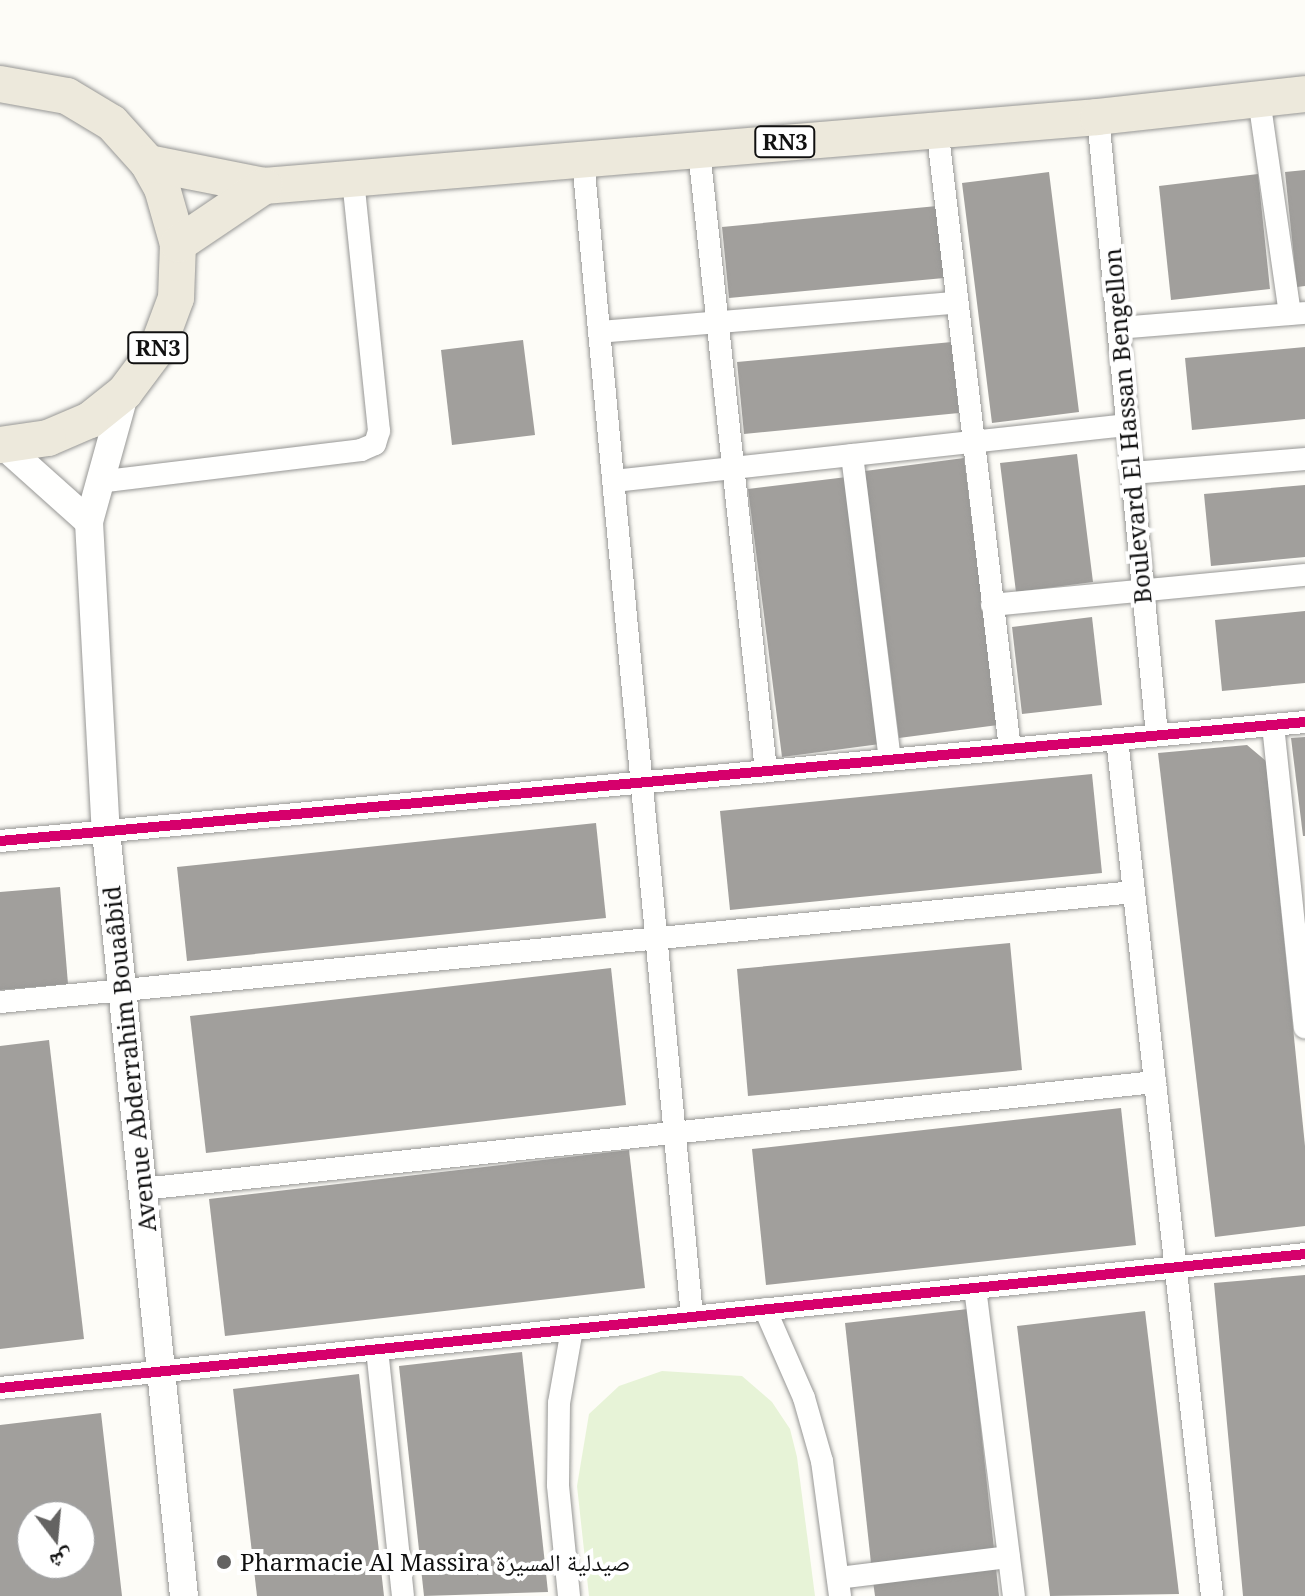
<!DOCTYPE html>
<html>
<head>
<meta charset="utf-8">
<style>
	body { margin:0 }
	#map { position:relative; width:1305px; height:1596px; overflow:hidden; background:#fdfcf7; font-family:"Noto Serif","Noto Naskh Arabic",serif }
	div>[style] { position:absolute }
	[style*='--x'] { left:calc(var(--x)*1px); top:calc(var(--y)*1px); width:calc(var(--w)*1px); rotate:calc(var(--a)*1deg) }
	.green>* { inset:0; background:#e7f3d7 }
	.building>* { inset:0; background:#a19f9c }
	.roads { filter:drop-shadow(0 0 2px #979795) drop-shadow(0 0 2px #979795) }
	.minor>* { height:22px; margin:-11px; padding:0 11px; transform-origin:11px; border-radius:11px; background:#fffffe }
	.tertiary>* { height:28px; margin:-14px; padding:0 14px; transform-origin:14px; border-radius:14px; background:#fffffe }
	.primary>* { height:36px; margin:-18px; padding:0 18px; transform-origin:18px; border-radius:18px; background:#ede9dc }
	.cycleway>* { height:10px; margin:-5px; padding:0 5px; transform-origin:5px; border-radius:5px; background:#d6006c }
	.dots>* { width:22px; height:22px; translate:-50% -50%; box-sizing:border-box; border:4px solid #fff; border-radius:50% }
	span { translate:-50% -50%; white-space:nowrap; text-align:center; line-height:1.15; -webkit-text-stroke:8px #fff; paint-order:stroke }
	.shield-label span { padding:2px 6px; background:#fff; border:2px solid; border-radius:6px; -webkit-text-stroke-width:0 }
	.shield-label { font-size:22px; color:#111; font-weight:700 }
	.street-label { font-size:24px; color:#111 }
	.poi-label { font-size:24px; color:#111 }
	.left { translate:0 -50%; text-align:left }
	.north { position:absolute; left:16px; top:1500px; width:80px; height:80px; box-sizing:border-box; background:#fff; border:2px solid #a0a0a0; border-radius:50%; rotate:164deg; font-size:22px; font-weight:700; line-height:32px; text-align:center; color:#111 }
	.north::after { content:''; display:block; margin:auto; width:28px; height:36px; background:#646362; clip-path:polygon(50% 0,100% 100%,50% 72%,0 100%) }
</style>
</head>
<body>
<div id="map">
	<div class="green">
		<div style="clip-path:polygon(662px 1371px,742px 1376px,772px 1402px,790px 1429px,797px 1457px,815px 1596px,589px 1596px,577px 1486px,589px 1414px,619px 1386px)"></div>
	</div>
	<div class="building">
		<div style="clip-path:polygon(1305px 170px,1305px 286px,1297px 287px,1285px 172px)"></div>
		<div style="clip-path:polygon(1049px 172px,1079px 412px,992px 423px,962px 183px)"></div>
		<div style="clip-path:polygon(1258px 174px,1270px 289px,1171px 300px,1159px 186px)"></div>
		<div style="clip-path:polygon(937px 206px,944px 278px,729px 298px,722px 227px)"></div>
		<div style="clip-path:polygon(523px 340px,535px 435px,452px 445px,441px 350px)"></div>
		<div style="clip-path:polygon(952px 342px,959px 413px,744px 434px,737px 362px)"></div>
		<div style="clip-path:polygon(1305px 347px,1305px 419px,1192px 430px,1185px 358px)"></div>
		<div style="clip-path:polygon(1077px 454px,1093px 582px,1016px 592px,1000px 463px)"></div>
		<div style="clip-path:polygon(964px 458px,998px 725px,899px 738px,865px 471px)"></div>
		<div style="clip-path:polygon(847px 477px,880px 744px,782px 757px,748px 489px)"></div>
		<div style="clip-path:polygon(1305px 485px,1305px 557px,1211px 566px,1204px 494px)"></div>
		<div style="clip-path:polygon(1305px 611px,1305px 683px,1222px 691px,1215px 620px)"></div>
		<div style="clip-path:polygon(1092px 617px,1102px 705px,1022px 714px,1012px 627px)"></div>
		<div style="clip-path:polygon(1305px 737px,1305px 836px,1303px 836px,1291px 738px)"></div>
		<div style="clip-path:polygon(1247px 745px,1266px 761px,1305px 1146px,1305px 1226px,1215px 1237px,1158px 753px)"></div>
		<div style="clip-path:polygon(1092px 774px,1102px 873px,730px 910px,720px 811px)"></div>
		<div style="clip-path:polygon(596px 823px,606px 918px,187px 961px,177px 867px)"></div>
		<div style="clip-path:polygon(60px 887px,68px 984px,0 990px,0 892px)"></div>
		<div style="clip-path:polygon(1010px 943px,1022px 1070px,748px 1096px,737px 969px)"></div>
		<div style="clip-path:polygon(611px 968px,626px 1105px,206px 1153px,190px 1016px)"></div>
		<div style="clip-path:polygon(49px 1040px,84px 1339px,0 1349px,0 1046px)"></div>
		<div style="clip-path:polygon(1121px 1108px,1136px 1245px,766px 1285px,752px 1149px)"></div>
		<div style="clip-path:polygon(629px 1150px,645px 1288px,225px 1336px,209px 1199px)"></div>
		<div style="clip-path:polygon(1305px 1275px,1305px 1596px,1243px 1596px,1214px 1283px)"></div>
		<div style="clip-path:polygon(968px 1309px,994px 1549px,871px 1563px,845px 1323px)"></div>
		<div style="clip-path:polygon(1145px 1311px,1179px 1594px,1050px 1596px,1017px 1326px)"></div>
		<div style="clip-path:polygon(522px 1352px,548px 1592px,424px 1596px,399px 1366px)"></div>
		<div style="clip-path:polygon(359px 1374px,384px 1596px,257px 1596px,233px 1389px)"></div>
		<div style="clip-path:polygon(evenodd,101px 1413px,122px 1596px,0 1596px,0 1425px,101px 1413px,32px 1516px,80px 1516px,80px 1564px,32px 1564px,32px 1516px)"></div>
		<div style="clip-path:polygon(996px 1568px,999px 1596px,875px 1596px,873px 1581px)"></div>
	</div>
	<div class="roads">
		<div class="minor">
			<div style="--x:1259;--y:99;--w:217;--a:81.8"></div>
			<div style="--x:1098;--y:117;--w:621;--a:84.55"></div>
			<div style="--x:937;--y:127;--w:626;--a:83.31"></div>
			<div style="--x:699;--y:151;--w:624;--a:83.83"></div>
			<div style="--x:583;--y:161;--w:1161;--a:84.61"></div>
			<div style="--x:1118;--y:328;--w:187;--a:-4.6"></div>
			<div style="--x:599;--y:332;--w:357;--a:-4.7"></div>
			<div style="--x:852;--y:455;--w:307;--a:82.9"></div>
			<div style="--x:1132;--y:473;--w:174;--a:-4.6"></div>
			<div style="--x:614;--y:481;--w:516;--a:-6.23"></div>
			<div style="--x:98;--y:482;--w:265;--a:-6.9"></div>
			<div style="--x:361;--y:450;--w:15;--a:-23"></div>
			<div style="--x:375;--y:444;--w:14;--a:-73"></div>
			<div style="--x:379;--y:431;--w:253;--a:-95.9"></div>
			<div style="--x:992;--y:605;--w:314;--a:-5.5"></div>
			<div style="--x:1273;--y:725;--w:304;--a:84"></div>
			<div style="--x:1117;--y:739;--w:862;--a:83.67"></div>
			<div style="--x:0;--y:841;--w:1310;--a:-5.21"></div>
			<div style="--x:0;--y:1002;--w:1139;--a:-5.54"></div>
			<div style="--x:142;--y:1189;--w:1019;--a:-6.03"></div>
			<div style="--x:975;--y:1288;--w:310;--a:82.8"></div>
			<div style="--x:765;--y:1309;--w:97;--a:66.3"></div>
			<div style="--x:804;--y:1398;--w:66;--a:74.1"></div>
			<div style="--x:822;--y:1461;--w:136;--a:82.4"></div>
			<div style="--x:377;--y:1349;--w:248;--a:84"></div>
			<div style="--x:0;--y:1388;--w:1312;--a:-5.86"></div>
			<div style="--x:838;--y:1578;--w:172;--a:-7"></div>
			<div style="--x:569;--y:1596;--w:112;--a:-95.7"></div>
			<div style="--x:558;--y:1485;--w:82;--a:-89.3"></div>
			<div style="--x:559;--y:1403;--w:75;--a:-80"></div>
		</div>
		<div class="tertiary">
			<div style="--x:125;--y:392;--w:135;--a:105.5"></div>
			<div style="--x:89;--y:522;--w:309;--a:86.9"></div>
			<div style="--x:106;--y:831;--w:769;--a:84.18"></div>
			<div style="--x:3;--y:445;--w:115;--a:41.8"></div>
		</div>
		<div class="primary">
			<div style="--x:0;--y:84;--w:68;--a:10.2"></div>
			<div style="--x:67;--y:96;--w:52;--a:31"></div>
			<div style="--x:112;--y:123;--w:54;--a:48"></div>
			<div style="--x:148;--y:163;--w:29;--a:61"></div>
			<div style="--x:162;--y:188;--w:58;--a:74.1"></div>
			<div style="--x:178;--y:244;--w:54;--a:92.1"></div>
			<div style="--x:176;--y:298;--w:54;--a:110.4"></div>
			<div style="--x:157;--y:349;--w:54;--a:126.7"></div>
			<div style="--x:125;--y:392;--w:45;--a:141.3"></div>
			<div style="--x:90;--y:420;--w:46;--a:156.8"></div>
			<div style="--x:48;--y:438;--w:49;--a:171.7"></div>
			<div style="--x:148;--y:163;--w:118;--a:11.2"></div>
			<div style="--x:264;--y:186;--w:837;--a:-4.73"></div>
			<div style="--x:1098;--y:117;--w:208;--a:-6.3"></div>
			<div style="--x:178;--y:244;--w:104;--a:-34"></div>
		</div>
	</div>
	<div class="cycleway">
		<div style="--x:0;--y:841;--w:1310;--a:-5.21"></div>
		<div style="--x:0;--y:1388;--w:1312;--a:-5.86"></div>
	</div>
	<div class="dots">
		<div style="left:224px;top:1562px;background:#646362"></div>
	</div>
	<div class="shield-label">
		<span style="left:785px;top:142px">RN3</span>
		<span style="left:158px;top:348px">RN3</span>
	</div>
	<div class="street-label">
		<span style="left:1127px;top:426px;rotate:-95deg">Boulevard El Hassan Bengellon</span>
		<span style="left:129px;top:1059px;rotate:-96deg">Avenue Abderrahim Bouaâbid</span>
	</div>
	<div class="poi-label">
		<span class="left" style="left:240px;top:1562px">Pharmacie Al Massira صيدلية المسيرة</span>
	</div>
	<div class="north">ش</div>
</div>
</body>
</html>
